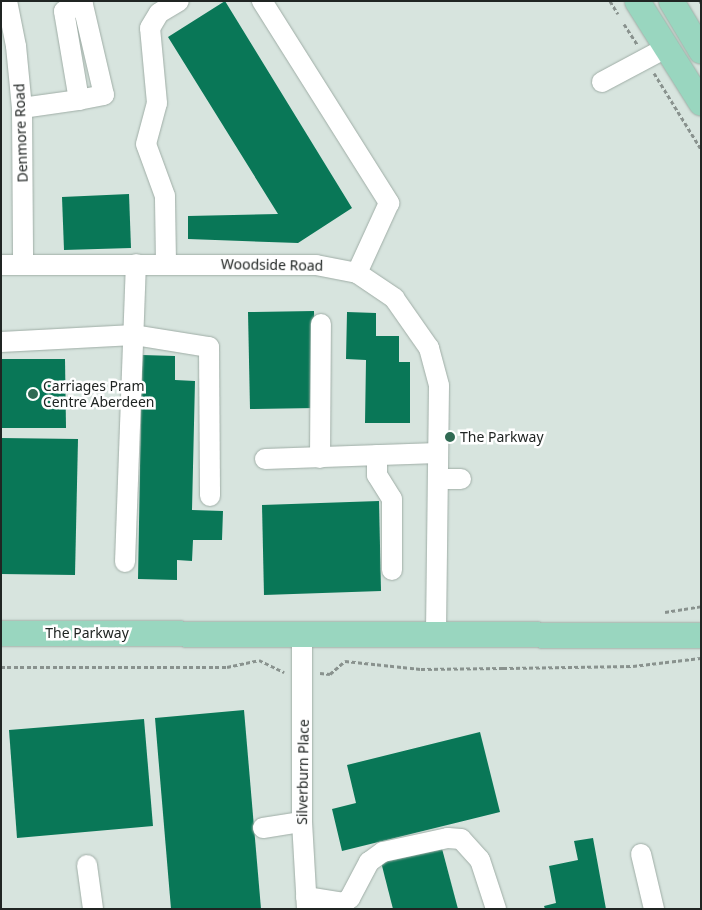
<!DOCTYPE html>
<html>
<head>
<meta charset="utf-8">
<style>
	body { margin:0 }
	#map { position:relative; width:702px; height:910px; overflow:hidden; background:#d7e4de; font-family:"Noto Sans",sans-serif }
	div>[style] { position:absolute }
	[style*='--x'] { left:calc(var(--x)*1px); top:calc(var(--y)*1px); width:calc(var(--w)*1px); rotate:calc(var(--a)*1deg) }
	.building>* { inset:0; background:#097757 }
	.path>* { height:3px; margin-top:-1.5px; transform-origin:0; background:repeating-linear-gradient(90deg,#89928e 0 4px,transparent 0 6.5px) }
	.roads { filter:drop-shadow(0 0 1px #9fada6) drop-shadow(0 0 1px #9fada6) }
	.minor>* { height:20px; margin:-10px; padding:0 10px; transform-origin:10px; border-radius:10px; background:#fff }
	.major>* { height:25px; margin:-12.5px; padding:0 12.5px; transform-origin:12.5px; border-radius:12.5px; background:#99d6bf }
	.dots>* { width:14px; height:14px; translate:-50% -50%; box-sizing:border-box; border:2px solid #fff; border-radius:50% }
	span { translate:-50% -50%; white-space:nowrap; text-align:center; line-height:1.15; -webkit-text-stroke:5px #fff; paint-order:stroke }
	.street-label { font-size:14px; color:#202523 }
	.poi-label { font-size:14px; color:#202523 }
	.left { translate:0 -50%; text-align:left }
	.frame { position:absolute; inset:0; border:2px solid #202523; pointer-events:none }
</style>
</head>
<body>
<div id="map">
	<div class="building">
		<div style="clip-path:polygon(225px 1px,352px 208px,298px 243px,188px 239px,188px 216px,278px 214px,168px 37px)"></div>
		<div style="clip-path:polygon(129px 194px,131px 248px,64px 250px,62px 197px)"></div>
		<div style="clip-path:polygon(314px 311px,316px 408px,250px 409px,248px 312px)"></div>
		<div style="clip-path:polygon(347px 312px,376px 313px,376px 336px,399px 336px,399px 362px,410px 362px,410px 423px,365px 423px,366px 360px,346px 359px)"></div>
		<div style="clip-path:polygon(142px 355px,175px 356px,175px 380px,195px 381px,192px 510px,223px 511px,222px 540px,193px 540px,192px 561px,177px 560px,177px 580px,138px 579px)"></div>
		<div style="clip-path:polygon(1px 359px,65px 359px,66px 428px,1px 428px)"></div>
		<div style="clip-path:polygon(1px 438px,78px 439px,75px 575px,1px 574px)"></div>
		<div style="clip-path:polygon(379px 501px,381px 591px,264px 595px,262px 505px)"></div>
		<div style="clip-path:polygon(244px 710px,261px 909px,171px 909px,155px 718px)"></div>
		<div style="clip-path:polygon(144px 719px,153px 826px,17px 838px,9px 730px)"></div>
		<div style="clip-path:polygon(480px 732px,500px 812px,342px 851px,332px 809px,356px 803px,347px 765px)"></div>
		<div style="clip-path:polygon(593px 838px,606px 909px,545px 909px,544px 906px,556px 903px,549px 866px,578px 860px,574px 841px)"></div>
		<div style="clip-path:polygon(441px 845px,458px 909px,393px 909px,381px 862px)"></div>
	</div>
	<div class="path">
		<div style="--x:610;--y:1;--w:15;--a:58"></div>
		<div style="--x:700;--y:1;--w:2;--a:63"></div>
		<div style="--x:624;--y:24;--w:24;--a:57"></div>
		<div style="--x:654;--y:73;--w:89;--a:58.3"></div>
		<div style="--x:665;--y:612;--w:36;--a:-9"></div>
		<div style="--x:1;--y:667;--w:226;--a:0"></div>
		<div style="--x:227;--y:667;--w:33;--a:-12"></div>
		<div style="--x:259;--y:660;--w:28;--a:26"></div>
		<div style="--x:320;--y:673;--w:10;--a:6"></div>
		<div style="--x:330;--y:674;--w:20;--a:-41"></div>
		<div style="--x:345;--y:661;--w:76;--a:6"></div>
		<div style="--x:421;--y:669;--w:82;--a:-0.7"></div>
		<div style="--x:503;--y:668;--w:130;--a:-0.9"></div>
		<div style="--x:633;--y:666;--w:68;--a:-6.7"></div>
	</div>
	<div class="roads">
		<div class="minor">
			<div style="--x:7;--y:1;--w:46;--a:78.7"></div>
			<div style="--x:16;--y:46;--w:62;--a:84.5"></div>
			<div style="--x:22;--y:108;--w:157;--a:89.6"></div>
			<div style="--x:262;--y:1;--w:239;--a:57.8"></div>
			<div style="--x:389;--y:203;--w:77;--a:114.6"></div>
			<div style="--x:602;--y:82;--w:72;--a:-28"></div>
			<div style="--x:22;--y:108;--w:58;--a:-8"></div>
			<div style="--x:79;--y:100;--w:90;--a:-99.6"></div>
			<div style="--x:64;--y:11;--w:20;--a:-18"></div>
			<div style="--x:83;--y:5;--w:92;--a:76.9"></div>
			<div style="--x:104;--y:95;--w:25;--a:169"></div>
			<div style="--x:166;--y:263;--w:67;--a:-90.9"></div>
			<div style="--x:165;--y:196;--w:55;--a:-110.1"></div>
			<div style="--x:146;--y:144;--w:42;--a:-75"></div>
			<div style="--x:157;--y:103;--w:75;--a:-95.3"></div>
			<div style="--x:150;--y:28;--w:17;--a:-59"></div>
			<div style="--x:159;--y:13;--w:23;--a:-31"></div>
			<div style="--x:1;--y:265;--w:315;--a:0"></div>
			<div style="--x:316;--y:265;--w:42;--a:11"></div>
			<div style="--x:357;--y:273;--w:45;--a:34"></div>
			<div style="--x:394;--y:298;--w:61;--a:55"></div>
			<div style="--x:429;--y:348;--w:39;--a:75"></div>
			<div style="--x:439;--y:386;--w:249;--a:90.7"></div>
			<div style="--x:1;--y:342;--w:133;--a:-3"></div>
			<div style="--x:134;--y:335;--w:76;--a:9.1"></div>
			<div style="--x:209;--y:347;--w:149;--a:89.6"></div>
			<div style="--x:377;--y:455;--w:20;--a:90"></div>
			<div style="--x:377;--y:475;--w:28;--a:58"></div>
			<div style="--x:392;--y:499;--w:71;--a:90"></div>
			<div style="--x:320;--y:458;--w:134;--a:-89.6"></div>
			<div style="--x:265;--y:459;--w:173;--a:-2"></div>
			<div style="--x:438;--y:479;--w:23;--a:0"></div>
			<div style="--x:125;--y:562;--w:298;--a:-87.9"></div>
			<div style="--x:302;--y:634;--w:188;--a:90"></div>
			<div style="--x:302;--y:822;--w:87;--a:86.7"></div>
			<div style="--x:263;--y:828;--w:39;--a:-9"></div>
			<div style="--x:641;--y:854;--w:57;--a:76.7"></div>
			<div style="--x:87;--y:865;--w:44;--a:82.2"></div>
			<div style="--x:306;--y:897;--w:38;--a:9"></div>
			<div style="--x:344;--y:903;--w:8;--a:-40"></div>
			<div style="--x:350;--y:898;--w:41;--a:-62.2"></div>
			<div style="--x:369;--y:862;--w:17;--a:-36"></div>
			<div style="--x:383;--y:852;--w:66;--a:-12.2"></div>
			<div style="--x:448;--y:838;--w:13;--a:4"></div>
			<div style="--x:461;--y:839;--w:28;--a:48"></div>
			<div style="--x:480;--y:860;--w:52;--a:71.9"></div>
		</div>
		<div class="major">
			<div style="--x:637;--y:1;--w:120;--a:57.9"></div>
			<div style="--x:671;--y:1;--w:58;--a:59"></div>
			<div style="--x:1;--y:633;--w:700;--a:0.16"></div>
		</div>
	</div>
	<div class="dots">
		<div style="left:33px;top:394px;background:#306a53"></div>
		<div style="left:450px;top:437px;background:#306a53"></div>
	</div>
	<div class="street-label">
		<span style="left:21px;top:133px;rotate:-92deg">Denmore Road</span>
		<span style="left:272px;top:265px;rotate:1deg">Woodside Road</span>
		<span style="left:87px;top:633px">The Parkway</span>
		<span style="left:303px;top:772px;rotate:-89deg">Silverburn Place</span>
	</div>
	<div class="poi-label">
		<span class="left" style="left:43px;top:394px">Carriages Pram<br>Centre Aberdeen</span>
		<span class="left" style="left:460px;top:437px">The Parkway</span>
	</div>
	<div class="frame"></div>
</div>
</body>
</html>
